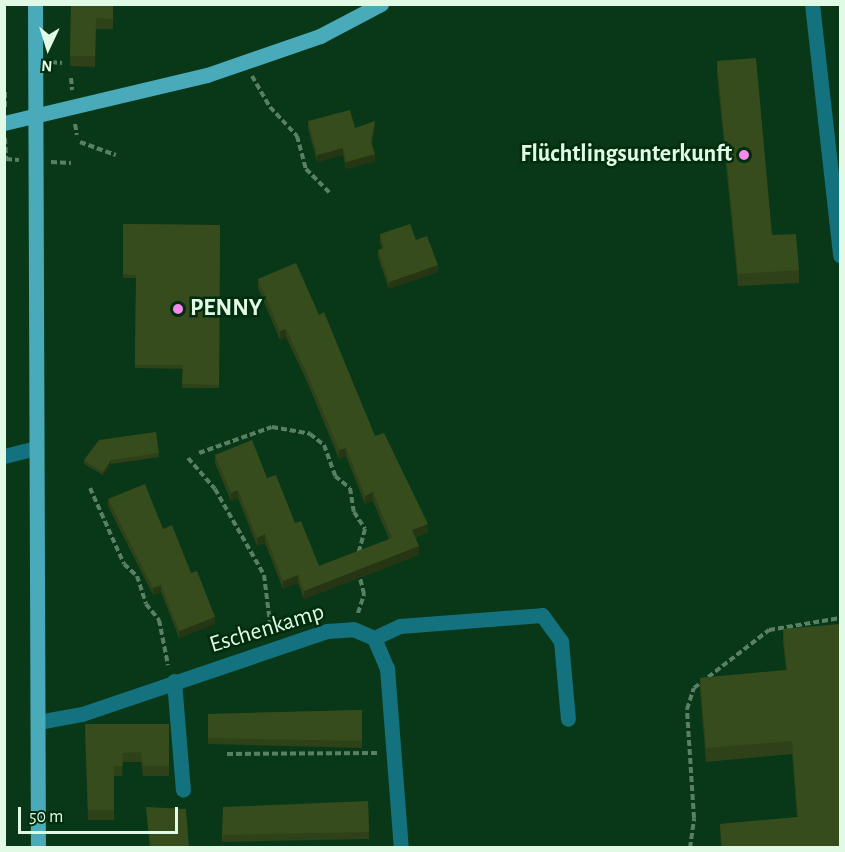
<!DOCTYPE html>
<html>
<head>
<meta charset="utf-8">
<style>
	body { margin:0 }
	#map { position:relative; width:845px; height:852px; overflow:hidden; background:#083818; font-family:"Alegreya Sans",sans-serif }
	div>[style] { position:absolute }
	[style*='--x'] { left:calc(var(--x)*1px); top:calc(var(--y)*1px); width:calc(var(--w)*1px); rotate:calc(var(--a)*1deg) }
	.path>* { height:4px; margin-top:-2px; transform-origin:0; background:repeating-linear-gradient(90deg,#598064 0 6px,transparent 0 9px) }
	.minor>* { height:15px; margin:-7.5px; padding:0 7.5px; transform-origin:7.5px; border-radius:7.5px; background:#14717e }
	.major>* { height:15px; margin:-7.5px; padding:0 7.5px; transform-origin:7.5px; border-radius:7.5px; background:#49aaba }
	.wall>* { inset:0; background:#2e4119 }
	.shaded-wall>* { inset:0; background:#263514 }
	.building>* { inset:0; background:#364c1d }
	.dots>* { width:16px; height:16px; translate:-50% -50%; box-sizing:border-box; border:3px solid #002d0e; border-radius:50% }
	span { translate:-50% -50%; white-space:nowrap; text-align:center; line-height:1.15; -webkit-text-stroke:5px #002d0e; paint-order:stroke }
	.poi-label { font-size:24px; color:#e1fae5; font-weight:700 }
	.right { translate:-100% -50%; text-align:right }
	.left { translate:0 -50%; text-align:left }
	.street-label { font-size:24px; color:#e1fae5 }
	.frame { position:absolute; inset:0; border:6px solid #e1fae5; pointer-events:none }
	.north { position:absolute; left:18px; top:18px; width:60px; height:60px; -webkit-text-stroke:4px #002d0e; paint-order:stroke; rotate:184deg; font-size:16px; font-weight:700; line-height:24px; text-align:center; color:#e1fae5 }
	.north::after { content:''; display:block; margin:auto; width:21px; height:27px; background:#e1fae5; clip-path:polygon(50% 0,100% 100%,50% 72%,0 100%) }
	.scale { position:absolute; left:18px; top:807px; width:160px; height:27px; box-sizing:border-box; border:3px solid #e1fae5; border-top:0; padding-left:8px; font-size:18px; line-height:21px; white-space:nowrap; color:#e1fae5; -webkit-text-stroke:4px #002d0e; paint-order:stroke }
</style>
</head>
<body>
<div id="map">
	<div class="path">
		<div style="--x:51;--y:62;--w:11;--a:5"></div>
		<div style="--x:252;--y:76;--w:36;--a:60"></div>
		<div style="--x:270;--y:107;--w:40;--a:47"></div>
		<div style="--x:297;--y:136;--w:34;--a:75"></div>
		<div style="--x:306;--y:169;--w:33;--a:45"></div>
		<div style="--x:71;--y:78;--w:12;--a:85"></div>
		<div style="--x:5;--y:107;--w:15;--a:-90"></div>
		<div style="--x:75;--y:124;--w:11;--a:80"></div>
		<div style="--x:5;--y:138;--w:21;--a:87"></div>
		<div style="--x:6;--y:159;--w:13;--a:4"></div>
		<div style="--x:80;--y:142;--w:38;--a:20"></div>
		<div style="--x:51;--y:162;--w:20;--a:3"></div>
		<div style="--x:199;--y:453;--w:77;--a:-19.6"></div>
		<div style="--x:272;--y:427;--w:39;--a:10"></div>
		<div style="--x:310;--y:434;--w:18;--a:38"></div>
		<div style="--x:324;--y:445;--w:33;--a:70"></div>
		<div style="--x:335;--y:476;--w:19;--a:39"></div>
		<div style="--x:350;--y:488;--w:24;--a:81"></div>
		<div style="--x:354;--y:512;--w:20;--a:57"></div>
		<div style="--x:365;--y:529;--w:27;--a:105"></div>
		<div style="--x:188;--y:458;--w:41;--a:48.9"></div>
		<div style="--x:215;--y:489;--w:99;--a:60.3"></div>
		<div style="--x:264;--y:575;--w:56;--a:82.9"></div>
		<div style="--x:90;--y:488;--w:83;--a:65.9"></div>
		<div style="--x:124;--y:564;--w:18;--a:43"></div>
		<div style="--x:137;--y:576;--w:29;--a:72"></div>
		<div style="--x:146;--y:604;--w:21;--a:51"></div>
		<div style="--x:159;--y:620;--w:46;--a:78.7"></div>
		<div style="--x:358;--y:613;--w:20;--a:-72"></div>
		<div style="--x:364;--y:594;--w:21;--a:-104"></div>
		<div style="--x:227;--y:754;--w:151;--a:-0.4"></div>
		<div style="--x:690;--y:848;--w:30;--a:-82"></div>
		<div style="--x:694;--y:818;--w:109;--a:-93.7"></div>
		<div style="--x:687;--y:709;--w:22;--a:-72"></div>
		<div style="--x:694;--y:688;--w:95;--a:-37.7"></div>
		<div style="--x:769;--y:630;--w:72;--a:-9.6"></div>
	</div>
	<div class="minor">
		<div style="--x:812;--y:4;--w:253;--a:83.6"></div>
		<div style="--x:4;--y:456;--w:32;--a:-14"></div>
		<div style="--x:374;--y:638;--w:29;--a:-25"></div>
		<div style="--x:400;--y:626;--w:142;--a:-4.4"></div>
		<div style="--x:542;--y:615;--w:32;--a:54"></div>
		<div style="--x:561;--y:641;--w:78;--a:84.9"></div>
		<div style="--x:174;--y:681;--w:109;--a:85.3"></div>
		<div style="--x:38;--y:722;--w:45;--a:-10.3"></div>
		<div style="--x:82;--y:714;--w:259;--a:-18.7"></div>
		<div style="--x:327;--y:631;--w:26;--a:-4"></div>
		<div style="--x:353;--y:629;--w:23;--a:23"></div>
		<div style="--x:374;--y:638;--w:33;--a:67"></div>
		<div style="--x:387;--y:668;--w:181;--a:85.6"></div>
	</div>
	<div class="major">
		<div style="--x:35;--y:4;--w:844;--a:89.8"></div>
		<div style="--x:4;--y:123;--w:209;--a:-13.3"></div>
		<div style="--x:207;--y:75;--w:120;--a:-19"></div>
		<div style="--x:320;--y:36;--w:69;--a:-27.7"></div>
	</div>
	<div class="wall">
		<div style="clip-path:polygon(71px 4px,113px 4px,113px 29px,96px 29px,95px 67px,70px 66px)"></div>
		<div style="clip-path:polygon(717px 61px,772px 235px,799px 270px,799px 283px,738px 286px,717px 74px)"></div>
		<div style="clip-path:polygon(308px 121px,355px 128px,375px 127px,372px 145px,375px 161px,346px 169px,343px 155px,317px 162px,308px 128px)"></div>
		<div style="clip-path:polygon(123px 224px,220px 225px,219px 388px,182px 388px,183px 369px,135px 368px,136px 278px,123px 278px)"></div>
		<div style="clip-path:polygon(380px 234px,416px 240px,438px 272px,389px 289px,378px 257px,378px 250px,382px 249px,380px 241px)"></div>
		<div style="clip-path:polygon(258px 279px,319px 315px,375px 436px,428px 532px,415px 538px,419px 555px,304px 599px,298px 583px,283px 589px,265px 543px,257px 546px,238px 498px,231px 501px,215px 463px,215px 455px,267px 478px,295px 523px,319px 566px,389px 539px,373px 501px,365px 504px,346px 456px,339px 459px,309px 386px,286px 337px,280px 340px,258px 288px)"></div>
		<div style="clip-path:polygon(159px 453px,159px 457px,111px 464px,103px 475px,84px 464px,84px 460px)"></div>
		<div style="clip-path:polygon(108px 499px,163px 529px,191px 573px,215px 624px,179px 638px,161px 592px,153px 595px,108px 506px)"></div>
		<div style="clip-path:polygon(783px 629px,840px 848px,721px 848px,720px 824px,797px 817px,792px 754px,706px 762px,700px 691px,700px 678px,786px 670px,783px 642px)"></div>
		<div style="clip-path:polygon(362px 710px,362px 748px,208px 744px,208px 714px)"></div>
		<div style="clip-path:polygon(169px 724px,169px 776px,143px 776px,141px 762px,123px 762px,122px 776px,114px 776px,114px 820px,88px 820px,85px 734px)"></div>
		<div style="clip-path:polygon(368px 801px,369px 839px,222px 842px,222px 835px)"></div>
	</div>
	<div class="shaded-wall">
		<div style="clip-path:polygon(375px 121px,375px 127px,371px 149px,371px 142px)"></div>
		<div style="clip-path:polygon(343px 148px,343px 155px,317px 162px,317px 155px)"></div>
		<div style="clip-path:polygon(375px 154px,375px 161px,346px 169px,346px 162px)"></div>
		<div style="clip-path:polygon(438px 265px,438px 272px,389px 289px,389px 282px)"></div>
		<div style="clip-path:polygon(286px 329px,286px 337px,280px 340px,280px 331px)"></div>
		<div style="clip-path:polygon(346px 448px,346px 456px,339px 459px,339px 450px)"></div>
		<div style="clip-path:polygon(111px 460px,111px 464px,103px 475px,103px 472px)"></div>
		<div style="clip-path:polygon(238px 490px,238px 498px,231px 501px,231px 493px)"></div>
		<div style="clip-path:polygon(373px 492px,373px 501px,365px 504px,365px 496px)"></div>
		<div style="clip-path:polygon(428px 524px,428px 532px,412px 539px,412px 530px)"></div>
		<div style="clip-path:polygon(265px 534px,265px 543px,257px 546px,257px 538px)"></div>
		<div style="clip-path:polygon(419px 546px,419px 555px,304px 599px,304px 591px)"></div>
		<div style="clip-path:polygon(298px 575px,298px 583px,283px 589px,283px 581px)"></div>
		<div style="clip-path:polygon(161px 585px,161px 592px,153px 595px,153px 588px)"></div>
		<div style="clip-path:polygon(215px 617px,215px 624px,179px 638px,179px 631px)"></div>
	</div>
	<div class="building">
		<div style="clip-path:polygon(71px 4px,113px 4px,113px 19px,96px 18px,95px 56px,70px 56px)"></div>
		<div style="clip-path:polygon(756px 58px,772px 235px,796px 234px,799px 270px,738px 274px,717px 61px)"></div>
		<div style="clip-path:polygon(350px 110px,355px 128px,375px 121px,371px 142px,375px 154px,346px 162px,343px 148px,317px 155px,308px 121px)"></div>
		<div style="clip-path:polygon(123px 224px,220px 225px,219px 385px,182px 384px,183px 365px,135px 365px,136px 275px,123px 274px)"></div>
		<div style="clip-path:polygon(410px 224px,416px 240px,427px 236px,438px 265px,389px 282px,378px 250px,384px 248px,380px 234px)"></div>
		<div style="clip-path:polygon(296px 263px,319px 315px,324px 312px,375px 436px,384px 433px,428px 524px,412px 530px,419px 546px,304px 591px,298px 575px,283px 581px,265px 534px,257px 538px,238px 490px,231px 493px,215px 455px,252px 440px,267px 478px,276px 475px,295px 523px,301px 521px,319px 566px,392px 538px,373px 492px,365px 496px,346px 448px,339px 450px,309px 378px,286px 329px,280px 331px,258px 279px)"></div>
		<div style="clip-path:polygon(156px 432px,159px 453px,111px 460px,103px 472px,84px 460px,99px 440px)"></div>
		<div style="clip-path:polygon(145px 484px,163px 529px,172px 525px,191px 573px,197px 571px,215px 617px,179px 631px,161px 585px,153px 588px,108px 499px)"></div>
		<div style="clip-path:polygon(840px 624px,840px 848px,722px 848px,720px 824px,798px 817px,792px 741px,706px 748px,700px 678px,787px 670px,783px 629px)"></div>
		<div style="clip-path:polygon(362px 710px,362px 741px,208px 738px,208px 714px)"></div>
		<div style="clip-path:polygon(85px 724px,169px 724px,169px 766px,143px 766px,141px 752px,123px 753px,122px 766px,114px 766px,114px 810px,88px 810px)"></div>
		<div style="clip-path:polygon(368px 801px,369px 832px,222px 835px,223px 807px)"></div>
		<div style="clip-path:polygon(146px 807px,186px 809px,189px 848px,150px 848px)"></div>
	</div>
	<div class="dots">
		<div style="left:744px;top:155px;background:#f689ee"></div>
		<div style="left:178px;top:309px;background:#f689ee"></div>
	</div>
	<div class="poi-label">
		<span class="right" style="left:732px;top:155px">Flüchtlingsunterkunft</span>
		<span class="left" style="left:190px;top:309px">PENNY</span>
	</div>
	<div class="street-label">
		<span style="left:267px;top:629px;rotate:-17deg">Eschenkamp</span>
	</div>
	<div class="frame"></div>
	<div class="north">N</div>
	<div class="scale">50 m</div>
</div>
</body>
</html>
